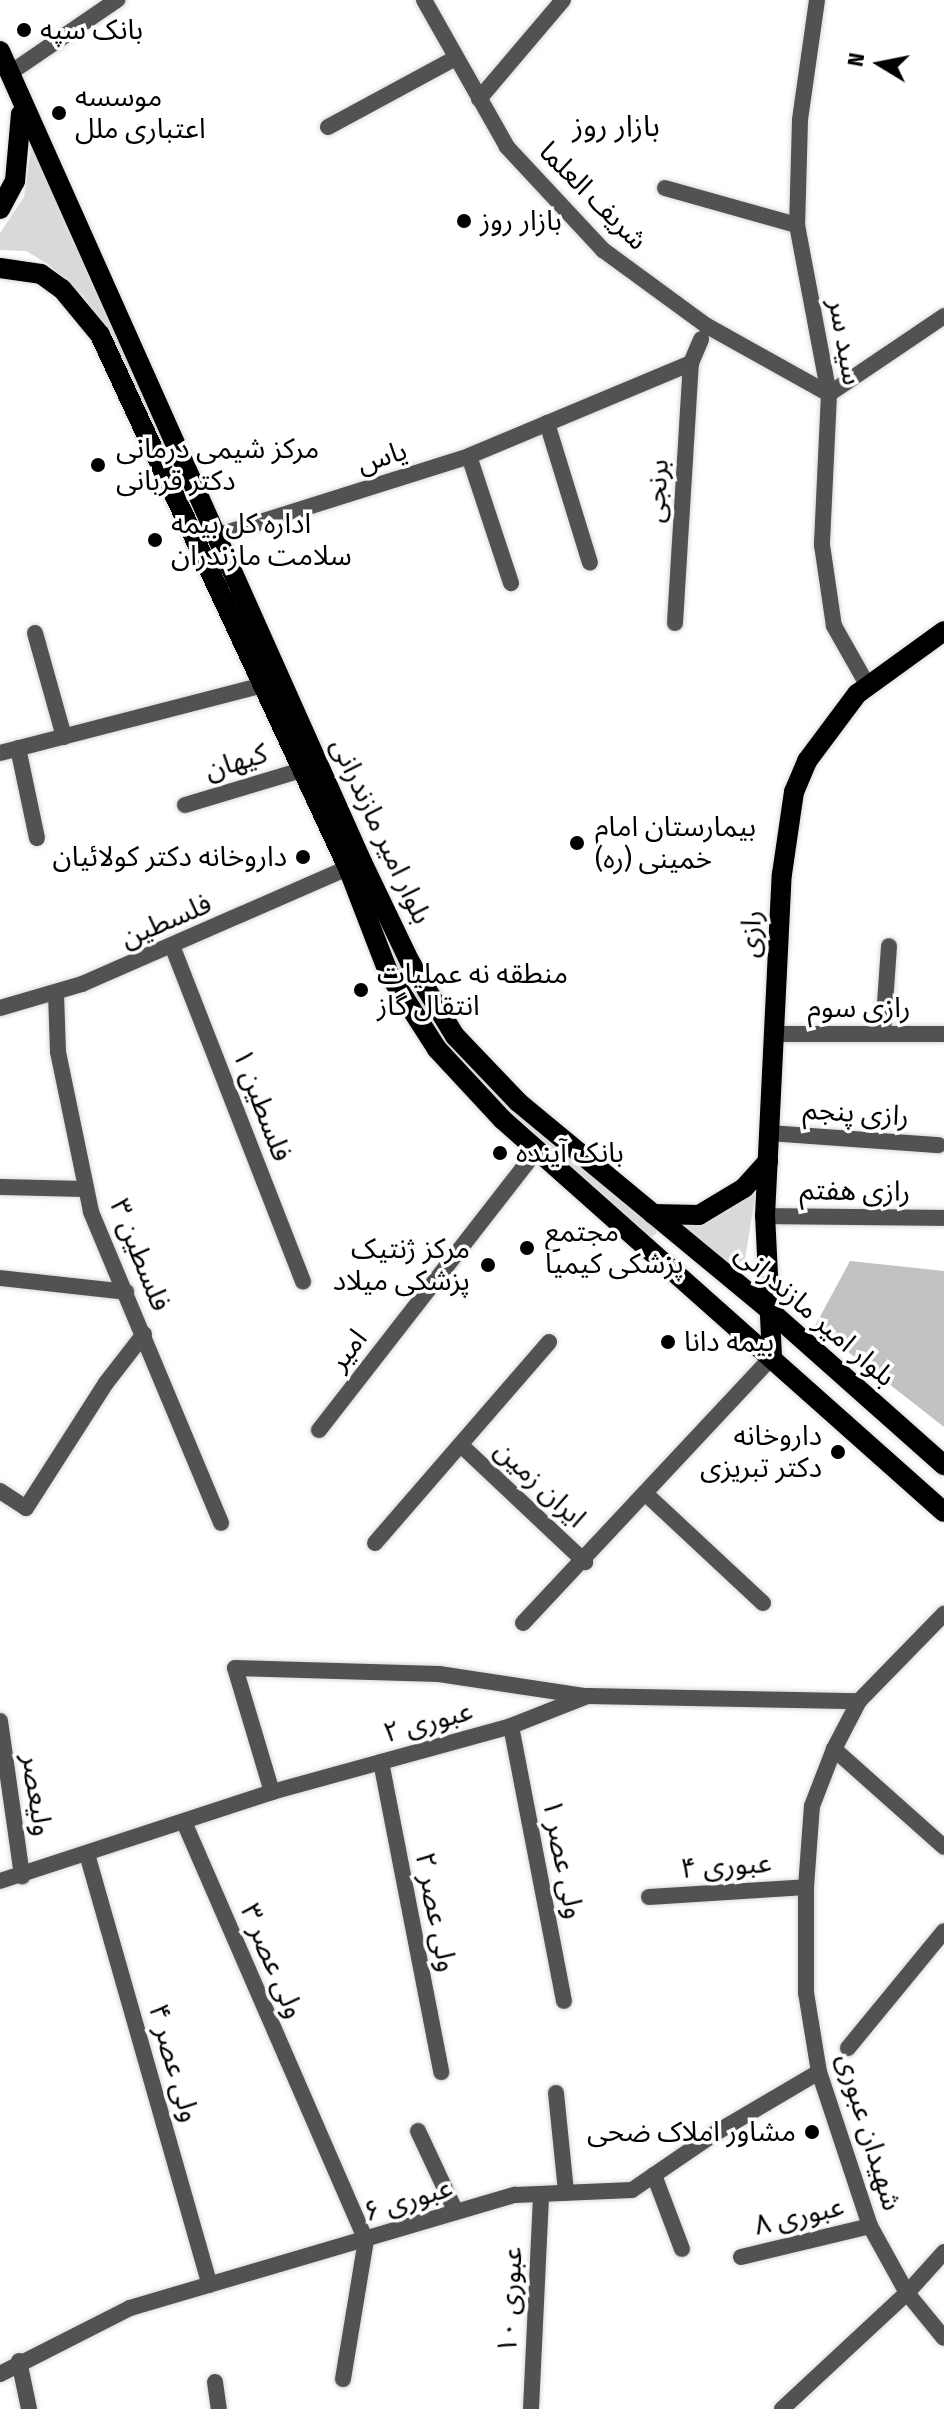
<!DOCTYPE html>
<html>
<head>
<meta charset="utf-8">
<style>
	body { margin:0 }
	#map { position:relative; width:944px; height:2409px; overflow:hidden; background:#fff; font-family:"Fira Sans Condensed","Noto Sans Arabic",sans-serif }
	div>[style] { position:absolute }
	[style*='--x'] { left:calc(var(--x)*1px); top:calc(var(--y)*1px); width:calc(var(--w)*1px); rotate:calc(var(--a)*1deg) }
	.green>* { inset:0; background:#d9d9d9 }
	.building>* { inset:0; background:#c2c2c2 }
	.roads { filter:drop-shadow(0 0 2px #dbdbdb) drop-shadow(0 0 2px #dbdbdb) }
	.minor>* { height:16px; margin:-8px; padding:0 8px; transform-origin:8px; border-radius:8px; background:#525252 }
	.primary>* { height:20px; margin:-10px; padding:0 10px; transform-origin:10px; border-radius:10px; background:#000 }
	.dots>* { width:22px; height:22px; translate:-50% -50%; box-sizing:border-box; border:4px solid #fff; border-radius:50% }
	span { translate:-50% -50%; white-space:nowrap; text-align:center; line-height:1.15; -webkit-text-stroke:7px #fff; paint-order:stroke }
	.poi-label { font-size:28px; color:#000 }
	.left { translate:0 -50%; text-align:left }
	.right { translate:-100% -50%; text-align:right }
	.street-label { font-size:28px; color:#000 }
	.neighbourhood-label { font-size:30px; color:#000 }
	.north { position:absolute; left:840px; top:24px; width:80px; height:80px; -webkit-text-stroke:6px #fff; paint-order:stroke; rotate:280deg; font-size:22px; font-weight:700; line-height:32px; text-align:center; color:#000 }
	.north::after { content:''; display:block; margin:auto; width:28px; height:36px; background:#000; clip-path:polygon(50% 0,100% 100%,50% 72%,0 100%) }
</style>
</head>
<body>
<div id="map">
	<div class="green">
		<div style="clip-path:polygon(32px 143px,449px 1036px,656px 1225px,656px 1234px,648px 1239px,440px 1045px,391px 960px,109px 335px,84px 297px,48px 264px,26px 251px,0 250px,0 233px,24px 197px)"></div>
		<div style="clip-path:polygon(757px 1184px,742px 1279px,679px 1226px,726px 1212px)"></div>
	</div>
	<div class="building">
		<div style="clip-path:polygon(850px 1261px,944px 1271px,944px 1427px,815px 1326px)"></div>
	</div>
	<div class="roads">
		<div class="minor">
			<div style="--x:424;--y:0;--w:169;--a:60.5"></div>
			<div style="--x:507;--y:147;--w:141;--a:47"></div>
			<div style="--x:603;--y:250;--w:129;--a:36.2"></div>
			<div style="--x:707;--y:326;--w:140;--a:29.1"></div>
			<div style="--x:817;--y:0;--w:121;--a:98.1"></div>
			<div style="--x:800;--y:120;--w:105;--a:91.6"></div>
			<div style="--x:797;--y:225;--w:172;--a:79.3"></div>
			<div style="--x:829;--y:394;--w:151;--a:92.7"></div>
			<div style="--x:822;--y:545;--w:82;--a:81.6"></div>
			<div style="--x:834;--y:626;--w:69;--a:60.5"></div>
			<div style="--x:10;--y:73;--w:130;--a:-34.3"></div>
			<div style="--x:479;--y:99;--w:130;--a:-49.7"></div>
			<div style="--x:328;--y:127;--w:143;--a:-28.4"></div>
			<div style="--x:665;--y:188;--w:137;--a:15.7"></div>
			<div style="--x:829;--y:394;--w:139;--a:-34.1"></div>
			<div style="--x:547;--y:423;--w:146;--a:72.9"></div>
			<div style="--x:469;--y:456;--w:134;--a:71.7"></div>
			<div style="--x:219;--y:535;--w:262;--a:-17.5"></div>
			<div style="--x:469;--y:456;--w:241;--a:-22.7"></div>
			<div style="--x:691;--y:363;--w:26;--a:-67"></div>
			<div style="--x:675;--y:623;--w:260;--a:-86.5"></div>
			<div style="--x:35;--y:633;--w:108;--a:74.4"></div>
			<div style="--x:18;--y:748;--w:92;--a:78.1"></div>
			<div style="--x:0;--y:753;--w:271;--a:-14.5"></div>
			<div style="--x:185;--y:805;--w:122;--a:-16.7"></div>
			<div style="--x:173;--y:948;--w:358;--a:68.7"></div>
			<div style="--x:56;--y:994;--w:58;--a:88"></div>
			<div style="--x:58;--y:1052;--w:163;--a:78.3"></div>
			<div style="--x:91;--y:1212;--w:337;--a:67.3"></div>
			<div style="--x:0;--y:1008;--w:85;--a:-16.3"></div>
			<div style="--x:82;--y:984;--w:290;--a:-23.6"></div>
			<div style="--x:883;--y:1032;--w:86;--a:-86"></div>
			<div style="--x:774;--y:1034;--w:170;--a:0"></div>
			<div style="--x:770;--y:1133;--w:169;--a:4.1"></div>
			<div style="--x:0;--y:1187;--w:86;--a:1.3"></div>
			<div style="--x:765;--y:1216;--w:179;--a:0.6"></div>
			<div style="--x:0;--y:1278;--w:127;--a:6.3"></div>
			<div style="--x:319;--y:1430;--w:355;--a:-52.1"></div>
			<div style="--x:463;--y:1447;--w:168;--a:43.3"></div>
			<div style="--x:0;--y:1491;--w:31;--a:33"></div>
			<div style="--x:26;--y:1508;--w:148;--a:-57.4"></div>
			<div style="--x:106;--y:1383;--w:62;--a:-52.2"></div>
			<div style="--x:646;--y:1494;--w:160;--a:43"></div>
			<div style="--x:375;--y:1543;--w:266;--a:-49.1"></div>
			<div style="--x:523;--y:1623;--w:364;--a:-46.9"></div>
			<div style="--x:0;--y:1721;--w:157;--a:81.9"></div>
			<div style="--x:511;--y:1726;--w:280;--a:79.1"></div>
			<div style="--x:834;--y:1749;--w:147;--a:41.7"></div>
			<div style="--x:381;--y:1762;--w:316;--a:79"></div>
			<div style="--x:272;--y:1792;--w:129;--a:-106.6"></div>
			<div style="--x:235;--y:1668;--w:204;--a:1.7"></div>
			<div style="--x:439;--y:1674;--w:148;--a:8.6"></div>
			<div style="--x:184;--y:1822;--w:456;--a:66.5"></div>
			<div style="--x:366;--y:2240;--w:141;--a:99.4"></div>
			<div style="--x:87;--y:1854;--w:448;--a:74.1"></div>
			<div style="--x:0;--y:1881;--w:286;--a:-18.1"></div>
			<div style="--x:272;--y:1792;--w:248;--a:-15.4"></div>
			<div style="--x:511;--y:1726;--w:82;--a:-21.5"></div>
			<div style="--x:587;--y:1696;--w:272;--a:1.1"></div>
			<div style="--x:649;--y:1897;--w:157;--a:-3.6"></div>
			<div style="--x:848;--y:2048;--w:151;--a:-50.6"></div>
			<div style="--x:556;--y:2093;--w:100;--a:84.2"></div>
			<div style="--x:418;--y:2131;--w:89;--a:64.9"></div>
			<div style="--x:654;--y:2175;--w:79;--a:69.3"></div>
			<div style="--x:944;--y:2252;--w:55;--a:132.1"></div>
			<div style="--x:907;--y:2293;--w:58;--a:50.6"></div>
			<div style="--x:741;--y:2257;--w:133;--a:-13.5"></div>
			<div style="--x:19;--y:2361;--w:49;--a:78.2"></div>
			<div style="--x:0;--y:2374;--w:146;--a:-26.9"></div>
			<div style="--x:130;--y:2308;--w:401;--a:-16.4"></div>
			<div style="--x:515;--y:2195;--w:117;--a:-2.4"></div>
			<div style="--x:632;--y:2190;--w:103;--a:-34.3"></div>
			<div style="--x:717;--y:2132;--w:118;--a:-30.5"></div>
			<div style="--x:215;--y:2382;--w:27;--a:82"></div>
			<div style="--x:531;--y:2409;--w:215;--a:-87.3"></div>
			<div style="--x:782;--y:2409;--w:171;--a:-42.9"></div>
			<div style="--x:907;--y:2293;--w:77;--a:-118.9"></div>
			<div style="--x:870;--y:2226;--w:162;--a:-108.3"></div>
			<div style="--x:819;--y:2072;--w:80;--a:-99.3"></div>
			<div style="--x:806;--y:1993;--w:106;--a:-90"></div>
			<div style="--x:806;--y:1887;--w:81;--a:-85.8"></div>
			<div style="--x:812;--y:1806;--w:61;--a:-68.9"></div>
			<div style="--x:834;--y:1749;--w:54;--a:-62.5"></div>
			<div style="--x:859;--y:1701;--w:122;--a:-45.7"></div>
		</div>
		<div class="primary">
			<div style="--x:0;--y:51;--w:888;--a:65.95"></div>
			<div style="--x:362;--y:862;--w:111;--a:64.4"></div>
			<div style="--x:410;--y:962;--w:87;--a:58.7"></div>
			<div style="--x:455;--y:1036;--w:91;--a:46.3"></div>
			<div style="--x:518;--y:1102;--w:323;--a:39.6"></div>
			<div style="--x:767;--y:1308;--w:237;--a:41.6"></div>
			<div style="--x:0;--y:209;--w:32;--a:-62"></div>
			<div style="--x:15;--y:181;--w:67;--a:-84.9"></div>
			<div style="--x:0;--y:268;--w:41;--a:8.3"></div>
			<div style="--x:41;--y:274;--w:26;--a:36"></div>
			<div style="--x:62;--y:289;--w:60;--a:50.4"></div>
			<div style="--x:100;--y:335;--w:588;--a:65.05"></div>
			<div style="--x:348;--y:868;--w:114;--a:68.9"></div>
			<div style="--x:389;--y:974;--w:89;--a:57.4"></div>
			<div style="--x:437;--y:1049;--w:96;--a:47.1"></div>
			<div style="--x:502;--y:1119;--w:591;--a:41.64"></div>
			<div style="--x:653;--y:1214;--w:46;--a:1.2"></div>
			<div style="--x:699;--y:1215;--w:52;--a:-31"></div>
			<div style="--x:744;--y:1188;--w:36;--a:-48"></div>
			<div style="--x:772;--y:1357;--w:141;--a:-92.8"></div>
			<div style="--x:765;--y:1216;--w:342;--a:-87.2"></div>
			<div style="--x:782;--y:874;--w:83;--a:-81.7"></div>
			<div style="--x:794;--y:792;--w:34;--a:-67"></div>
			<div style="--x:807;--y:761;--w:84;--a:-53.3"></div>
			<div style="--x:857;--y:694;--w:107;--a:-35.9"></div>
		</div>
	</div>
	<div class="dots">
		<div style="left:24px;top:30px;background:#000"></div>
		<div style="left:59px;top:113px;background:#000"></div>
		<div style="left:464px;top:221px;background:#000"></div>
		<div style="left:98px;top:465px;background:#000"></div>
		<div style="left:155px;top:540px;background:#000"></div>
		<div style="left:577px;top:843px;background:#000"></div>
		<div style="left:303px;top:857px;background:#000"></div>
		<div style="left:361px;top:990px;background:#000"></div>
		<div style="left:500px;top:1153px;background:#000"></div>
		<div style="left:527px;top:1248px;background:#000"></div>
		<div style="left:488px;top:1265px;background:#000"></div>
		<div style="left:668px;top:1342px;background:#000"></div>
		<div style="left:838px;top:1452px;background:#000"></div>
		<div style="left:812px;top:2132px;background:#000"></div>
	</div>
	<div class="poi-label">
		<span class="left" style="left:40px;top:30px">بانک سپه</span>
		<span class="left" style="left:75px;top:113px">موسسه<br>اعتباری ملل</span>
		<span class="left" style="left:480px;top:221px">بازار روز</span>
		<span class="left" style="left:116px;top:465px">مرکز شیمی درمانی<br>دکتر قربانی</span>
		<span class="left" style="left:171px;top:540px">اداره کل بیمه<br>سلامت مازندران</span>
		<span class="left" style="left:595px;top:843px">بیمارستان امام<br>خمینی (ره)</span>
		<span class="right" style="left:287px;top:857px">داروخانه دکتر کولائیان</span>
		<span class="left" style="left:377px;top:990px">منطقه نه عملیات<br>انتقال گاز</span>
		<span class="left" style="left:516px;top:1153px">بانک آینده</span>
		<span class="left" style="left:545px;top:1248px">مجتمع<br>پزشکی کیمیا</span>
		<span class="right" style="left:470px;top:1265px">مرکز ژنتیک<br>پزشکی میلاد</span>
		<span class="left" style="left:684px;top:1342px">بیمه دانا</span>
		<span class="right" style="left:822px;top:1452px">داروخانه<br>دکتر تبریزی</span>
		<span class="right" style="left:796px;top:2132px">مشاور املاک ضحی</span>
	</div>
	<div class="street-label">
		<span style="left:593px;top:196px;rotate:45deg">شریف العلما</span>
		<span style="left:845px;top:342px;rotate:80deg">سید سر</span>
		<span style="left:382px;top:457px;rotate:-17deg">یاس</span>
		<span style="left:657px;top:491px;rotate:-86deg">برنجی</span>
		<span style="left:236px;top:762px;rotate:-17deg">کیهان</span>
		<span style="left:381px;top:831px;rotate:65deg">بلوار امیر مازندرانی</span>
		<span style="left:166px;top:921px;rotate:-23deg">فلسطین</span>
		<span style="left:751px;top:934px;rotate:-87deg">رازی</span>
		<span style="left:859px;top:1008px">رازی سوم</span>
		<span style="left:262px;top:1105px;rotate:69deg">فلسطین ۱</span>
		<span style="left:856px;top:1113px;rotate:4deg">رازی پنجم</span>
		<span style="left:855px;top:1191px;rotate:1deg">رازی هفتم</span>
		<span style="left:140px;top:1255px;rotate:68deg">فلسطین ۳</span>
		<span style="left:815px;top:1315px;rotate:41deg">بلوار امیر مازندرانی</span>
		<span style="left:348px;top:1350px;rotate:-52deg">امیر</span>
		<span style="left:540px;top:1484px;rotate:43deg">ایران زمین</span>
		<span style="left:428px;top:1722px;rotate:-15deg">عبوری ۲</span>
		<span style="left:37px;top:1795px;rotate:82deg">ولیعصر</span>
		<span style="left:563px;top:1859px;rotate:79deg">ولی عصر ۱</span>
		<span style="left:726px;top:1866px;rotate:-4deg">عبوری ۴</span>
		<span style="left:436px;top:1912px;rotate:79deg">ولی عصر ۲</span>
		<span style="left:272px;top:1961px;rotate:67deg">ولی عصر ۳</span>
		<span style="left:174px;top:2063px;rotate:74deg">ولی عصر ۴</span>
		<span style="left:869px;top:2132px;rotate:73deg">شهیدان عبوری</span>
		<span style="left:408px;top:2200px;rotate:-17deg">عبوری ۶</span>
		<span style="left:799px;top:2216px;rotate:-13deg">عبوری ۸</span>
		<span style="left:510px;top:2300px;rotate:-87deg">عبوری ۱۰</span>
	</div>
	<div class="neighbourhood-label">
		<span style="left:616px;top:126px">بازار روز</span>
	</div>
	<div class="north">N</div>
</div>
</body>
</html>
